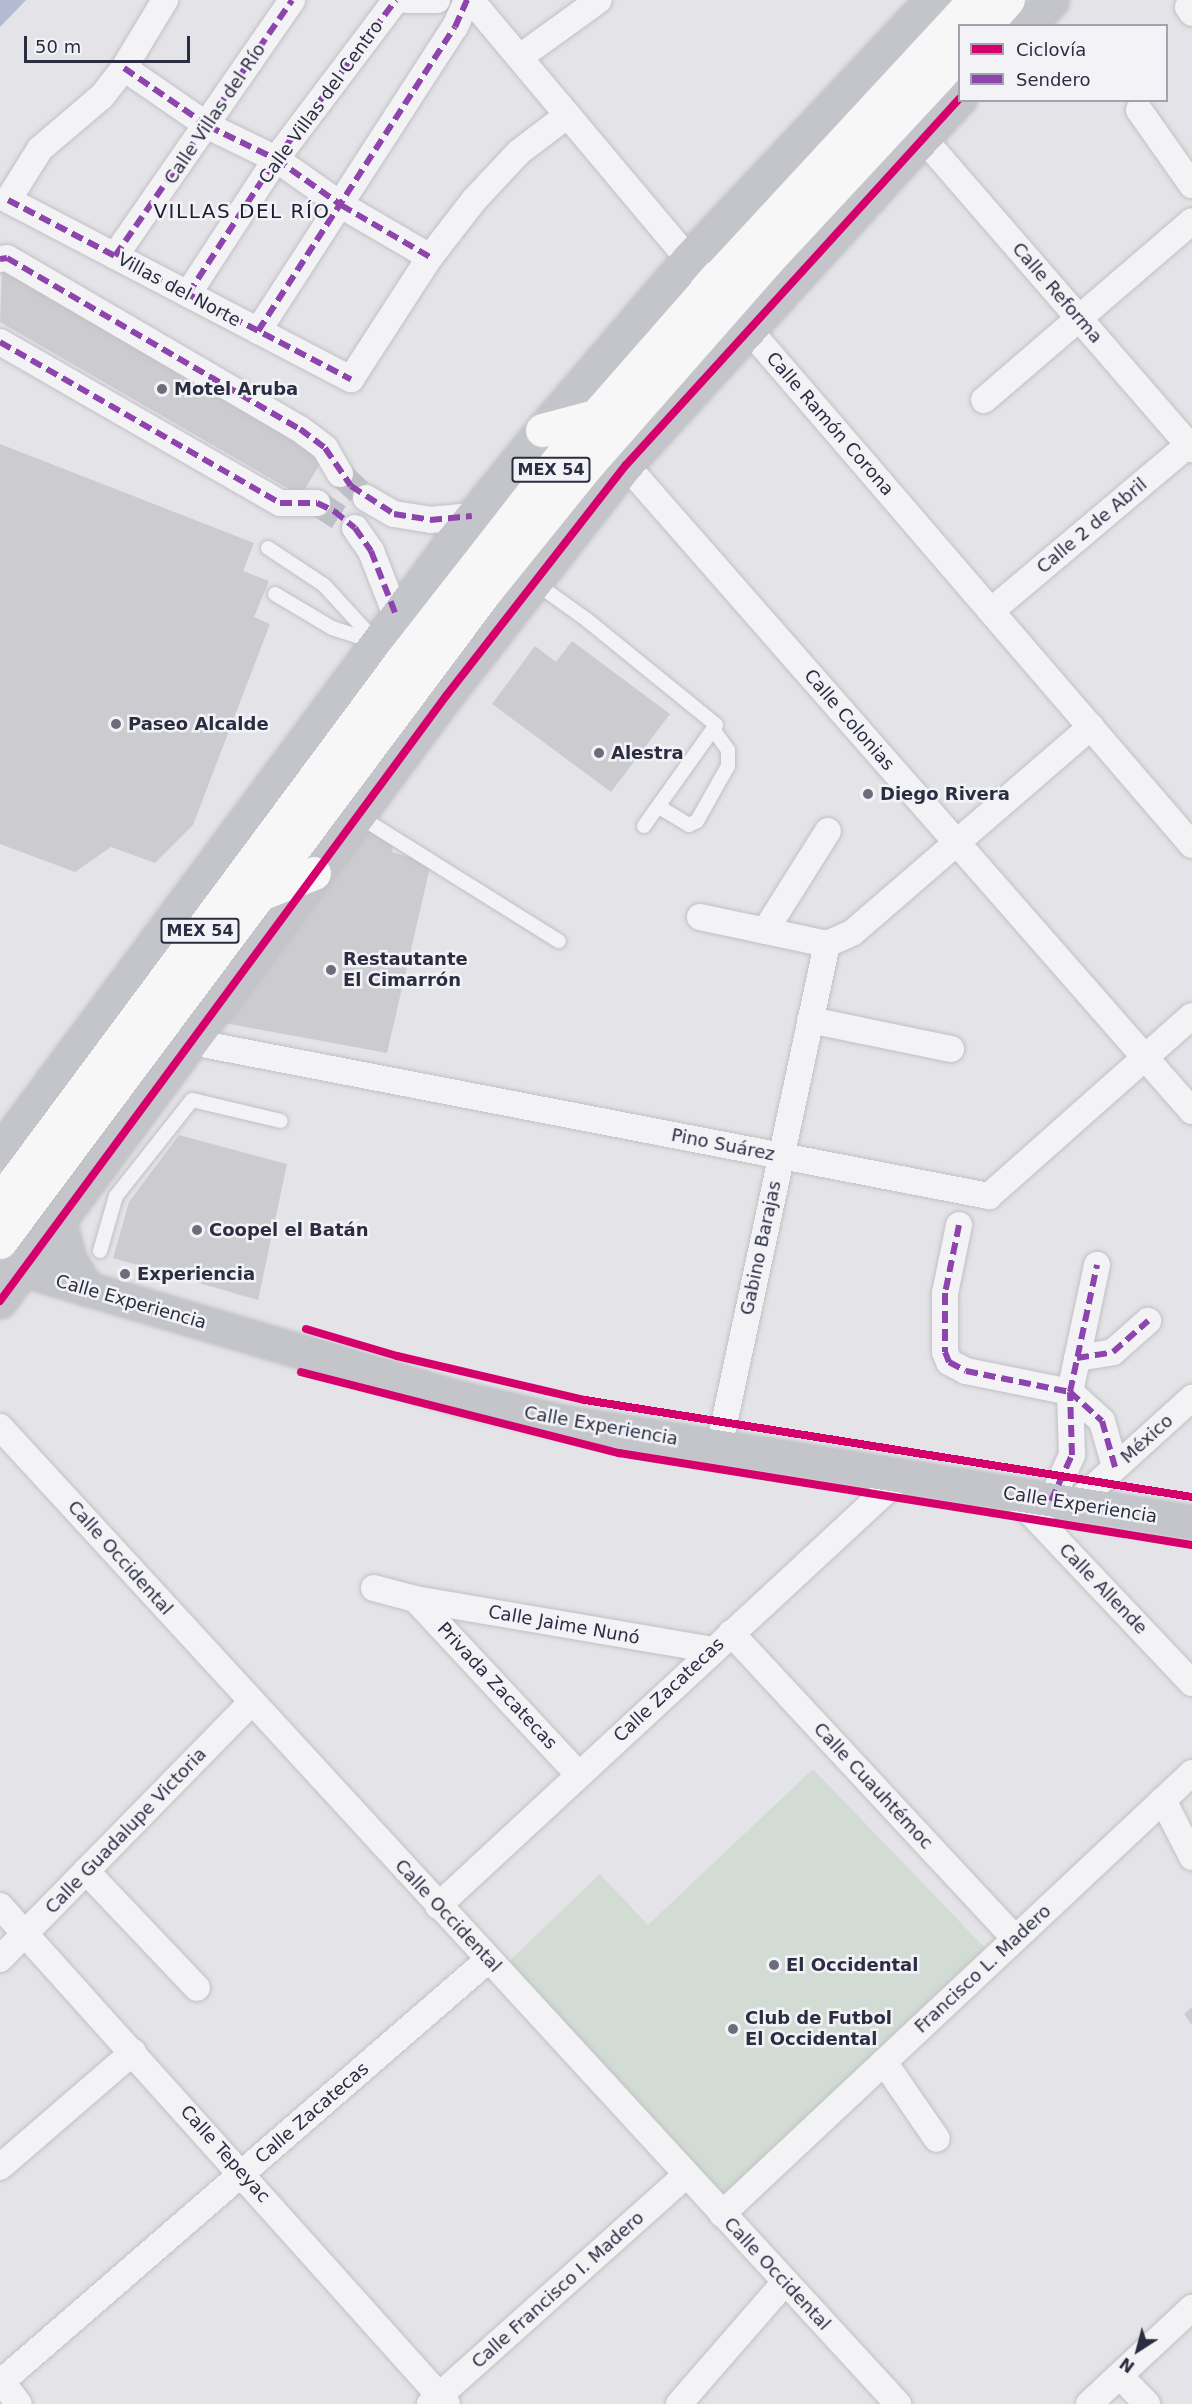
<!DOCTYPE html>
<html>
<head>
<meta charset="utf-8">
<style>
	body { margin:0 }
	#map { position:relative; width:1192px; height:2404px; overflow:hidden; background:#e4e4e8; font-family:"DejaVu Sans",sans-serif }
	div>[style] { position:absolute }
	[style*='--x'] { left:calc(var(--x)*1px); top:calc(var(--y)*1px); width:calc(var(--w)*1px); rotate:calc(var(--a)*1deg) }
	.green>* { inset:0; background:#d2dbd4 }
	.water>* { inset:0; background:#b4bad2 }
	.building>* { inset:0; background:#cbcbd0 }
	.street-tunnel>* { height:26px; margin-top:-13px; transform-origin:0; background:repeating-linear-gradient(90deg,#bfbfc7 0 26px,transparent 0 39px) }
	.roads { filter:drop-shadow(0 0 2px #c1c1c5) drop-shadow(0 0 2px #c1c1c5) }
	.lane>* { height:14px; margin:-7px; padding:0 7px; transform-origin:7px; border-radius:7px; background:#f3f3f5 }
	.street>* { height:26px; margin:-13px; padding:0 13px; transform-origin:13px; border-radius:13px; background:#f3f3f5 }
	.secondary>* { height:33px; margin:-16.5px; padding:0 16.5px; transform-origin:16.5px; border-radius:16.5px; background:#c4c5ca }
	.primary>* { height:33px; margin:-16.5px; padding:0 16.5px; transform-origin:16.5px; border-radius:16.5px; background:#f7f7f7 }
	.quiet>* { height:6px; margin-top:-3px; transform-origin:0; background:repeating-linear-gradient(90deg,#8e44ad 0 12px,transparent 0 18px) }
	.cycleway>* { height:8px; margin:-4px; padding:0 4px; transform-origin:4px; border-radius:4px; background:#d6006c }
	.dots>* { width:16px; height:16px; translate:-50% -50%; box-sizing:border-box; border:3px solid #f2f2f7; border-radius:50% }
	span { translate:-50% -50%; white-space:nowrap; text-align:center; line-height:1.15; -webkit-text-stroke:5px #f2f2f7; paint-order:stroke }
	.shield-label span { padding:2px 4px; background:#f2f2f7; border:2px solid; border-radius:4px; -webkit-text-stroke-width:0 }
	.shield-label { font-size:16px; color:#2b2d41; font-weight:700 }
	.street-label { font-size:18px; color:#2b2d41 }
	.poi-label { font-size:18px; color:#2b2d41; font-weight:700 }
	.left { translate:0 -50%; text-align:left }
	.neighbourhood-label { font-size:20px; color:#1d1e32; letter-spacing:1.5px }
	.legend { position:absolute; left:958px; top:24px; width:210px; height:78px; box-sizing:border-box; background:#f2f2f7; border:2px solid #a2a3ae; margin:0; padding:8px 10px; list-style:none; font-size:18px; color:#2b2d41 }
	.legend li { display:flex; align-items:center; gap:12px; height:30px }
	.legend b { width:30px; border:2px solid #a2a3ae }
	.north { position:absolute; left:1108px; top:2320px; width:60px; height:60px; -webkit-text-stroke:4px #f2f2f7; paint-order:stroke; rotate:216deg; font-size:16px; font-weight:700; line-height:24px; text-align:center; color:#2b2d41 }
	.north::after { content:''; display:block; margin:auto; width:21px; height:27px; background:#2b2d41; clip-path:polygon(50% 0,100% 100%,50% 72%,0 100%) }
	.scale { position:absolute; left:24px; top:36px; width:166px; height:27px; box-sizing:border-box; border:3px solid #2b2d41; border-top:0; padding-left:8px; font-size:18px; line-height:21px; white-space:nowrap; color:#2b2d41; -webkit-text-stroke:4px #f2f2f7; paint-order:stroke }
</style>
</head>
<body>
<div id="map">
	<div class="green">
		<div style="clip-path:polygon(813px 1769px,985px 1948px,725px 2195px,505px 1965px,600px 1874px,648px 1925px)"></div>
	</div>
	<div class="water">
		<div style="clip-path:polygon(0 0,26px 0,0 27px)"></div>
	</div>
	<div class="building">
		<div style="clip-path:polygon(2px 269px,325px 455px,301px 496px,0 322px)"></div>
		<div style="clip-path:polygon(0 444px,254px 543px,243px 571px,269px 581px,254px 617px,270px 624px,193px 825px,155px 863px,111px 847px,75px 872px,0 844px)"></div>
		<div style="clip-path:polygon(572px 641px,670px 714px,611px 792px,492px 704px,535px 646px,556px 662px)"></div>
		<div style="clip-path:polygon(361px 825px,394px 835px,392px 852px,431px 863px,387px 1053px,218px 1022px)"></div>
		<div style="clip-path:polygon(179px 1135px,287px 1164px,258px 1300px,113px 1258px,129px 1202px)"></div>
		<div style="clip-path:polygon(1192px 2007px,1192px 2025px,1184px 2014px)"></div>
	</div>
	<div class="street-tunnel">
		<div style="--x:340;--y:474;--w:35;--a:43"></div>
		<div style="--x:317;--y:503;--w:45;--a:33.3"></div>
	</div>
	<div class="roads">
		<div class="lane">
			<div style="--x:268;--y:548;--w:67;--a:33.5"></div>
			<div style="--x:324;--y:585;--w:79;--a:47.6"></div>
			<div style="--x:534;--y:582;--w:65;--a:35.6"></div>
			<div style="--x:587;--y:620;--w:166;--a:39.1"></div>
			<div style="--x:716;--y:725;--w:124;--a:125.5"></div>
			<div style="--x:275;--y:594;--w:66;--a:30.8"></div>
			<div style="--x:332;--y:628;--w:45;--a:18"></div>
			<div style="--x:659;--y:807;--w:35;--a:31"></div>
			<div style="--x:689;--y:825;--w:9;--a:-27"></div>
			<div style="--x:697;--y:821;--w:63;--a:-60.6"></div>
			<div style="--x:728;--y:766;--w:16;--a:-90"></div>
			<div style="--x:728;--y:750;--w:22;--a:-126"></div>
			<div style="--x:357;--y:815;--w:238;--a:32"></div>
			<div style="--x:100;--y:1251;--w:57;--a:-73.8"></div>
			<div style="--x:116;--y:1196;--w:122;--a:-51.6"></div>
			<div style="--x:192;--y:1100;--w:91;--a:13.3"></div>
		</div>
		<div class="street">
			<div style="--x:165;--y:0;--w:79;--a:121.1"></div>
			<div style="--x:124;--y:68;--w:37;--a:128"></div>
			<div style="--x:101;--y:97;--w:80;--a:139.6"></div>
			<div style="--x:40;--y:149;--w:60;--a:122.1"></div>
			<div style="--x:8;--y:200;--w:387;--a:27.6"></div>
			<div style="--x:351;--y:379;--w:145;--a:-57.1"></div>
			<div style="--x:430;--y:257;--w:73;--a:-52.2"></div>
			<div style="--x:475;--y:199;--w:64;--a:-46.9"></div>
			<div style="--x:519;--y:152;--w:61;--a:-37.1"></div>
			<div style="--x:407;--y:0;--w:30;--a:0"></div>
			<div style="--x:471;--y:0;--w:356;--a:50"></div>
			<div style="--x:1188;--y:7;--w:7;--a:56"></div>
			<div style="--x:520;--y:57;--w:97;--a:-35.8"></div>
			<div style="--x:124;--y:68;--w:102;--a:34.6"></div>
			<div style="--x:208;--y:126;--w:76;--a:25.9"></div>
			<div style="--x:276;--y:159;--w:80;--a:35.3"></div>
			<div style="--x:341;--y:205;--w:103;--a:30.3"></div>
			<div style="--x:1139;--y:110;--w:92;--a:54.8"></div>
			<div style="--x:922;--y:137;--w:413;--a:49.1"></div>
			<div style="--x:115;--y:256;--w:311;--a:-55.3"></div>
			<div style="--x:0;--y:259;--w:7;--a:-8"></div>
			<div style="--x:7;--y:258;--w:339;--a:30.3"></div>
			<div style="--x:300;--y:429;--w:31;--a:37"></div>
			<div style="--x:325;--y:448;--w:30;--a:60"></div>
			<div style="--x:188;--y:294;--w:161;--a:-56.9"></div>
			<div style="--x:276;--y:159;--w:199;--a:-53"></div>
			<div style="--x:738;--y:317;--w:696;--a:49.31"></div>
			<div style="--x:258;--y:331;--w:362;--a:-57.1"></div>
			<div style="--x:455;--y:27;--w:30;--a:-66"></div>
			<div style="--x:0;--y:342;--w:323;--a:29.9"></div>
			<div style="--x:280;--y:503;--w:37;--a:0"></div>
			<div style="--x:984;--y:400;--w:274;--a:-40.7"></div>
			<div style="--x:626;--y:465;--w:859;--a:48.78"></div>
			<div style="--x:366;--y:498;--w:32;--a:30"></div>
			<div style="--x:394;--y:514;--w:36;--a:9"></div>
			<div style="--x:430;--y:520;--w:42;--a:-5.4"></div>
			<div style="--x:355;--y:528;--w:28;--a:55"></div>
			<div style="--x:371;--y:551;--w:69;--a:68.7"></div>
			<div style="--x:991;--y:611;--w:263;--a:-40.1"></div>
			<div style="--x:700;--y:917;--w:130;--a:12"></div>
			<div style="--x:827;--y:944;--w:27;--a:-24"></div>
			<div style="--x:852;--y:933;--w:316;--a:-40.8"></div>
			<div style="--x:765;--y:931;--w:118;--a:-57.8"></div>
			<div style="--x:810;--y:1020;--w:144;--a:11.6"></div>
			<div style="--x:192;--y:1042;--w:812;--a:10.94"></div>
			<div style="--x:989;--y:1196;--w:271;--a:-41.6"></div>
			<div style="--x:959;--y:1225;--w:69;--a:101.6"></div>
			<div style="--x:945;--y:1293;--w:59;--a:90"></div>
			<div style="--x:945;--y:1352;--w:11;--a:68"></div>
			<div style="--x:949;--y:1362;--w:19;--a:28"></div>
			<div style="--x:966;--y:1371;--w:106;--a:11.4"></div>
			<div style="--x:1070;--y:1392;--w:43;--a:42.2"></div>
			<div style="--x:1102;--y:1421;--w:48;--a:74.2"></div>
			<div style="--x:1077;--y:1358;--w:36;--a:-9"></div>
			<div style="--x:1113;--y:1352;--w:47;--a:-41.5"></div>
			<div style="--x:0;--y:1427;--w:1327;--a:47.41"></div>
			<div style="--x:719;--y:1447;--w:514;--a:-77.88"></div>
			<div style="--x:1014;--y:1495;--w:259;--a:46.6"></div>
			<div style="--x:1051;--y:1501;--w:51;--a:-65.5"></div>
			<div style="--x:1072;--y:1455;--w:63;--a:-91.8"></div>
			<div style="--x:1070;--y:1392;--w:130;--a:-78"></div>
			<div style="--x:1075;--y:1504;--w:158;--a:-42.2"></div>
			<div style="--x:374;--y:1588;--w:42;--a:15"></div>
			<div style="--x:415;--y:1599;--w:301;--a:9.7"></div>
			<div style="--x:415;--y:1599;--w:239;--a:47"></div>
			<div style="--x:731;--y:1633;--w:417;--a:47.1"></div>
			<div style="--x:1163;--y:1800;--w:64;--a:63"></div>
			<div style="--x:86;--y:1871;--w:161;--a:46.5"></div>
			<div style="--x:0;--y:1906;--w:669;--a:48.09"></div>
			<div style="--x:438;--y:1906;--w:631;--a:-42.82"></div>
			<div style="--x:0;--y:1959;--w:360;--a:-45.6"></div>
			<div style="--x:884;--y:2062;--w:93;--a:55.5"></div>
			<div style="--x:0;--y:2167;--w:176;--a:-40.8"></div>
			<div style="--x:722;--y:2214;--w:645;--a:-43.18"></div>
			<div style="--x:1120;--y:2376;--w:39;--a:46"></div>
			<div style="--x:0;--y:2379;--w:31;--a:53"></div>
			<div style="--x:0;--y:2383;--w:646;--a:-40.92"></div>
			<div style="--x:430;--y:2404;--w:343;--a:-41.8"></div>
			<div style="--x:679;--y:2404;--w:162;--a:-49"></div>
			<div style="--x:1089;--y:2404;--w:141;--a:-43"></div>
		</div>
		<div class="secondary">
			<div style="--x:1028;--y:26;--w:35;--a:-47"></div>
			<div style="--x:0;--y:1151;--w:759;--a:-53.46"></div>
			<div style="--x:452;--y:541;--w:143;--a:-51"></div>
			<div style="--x:542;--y:430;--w:225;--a:-49.5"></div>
			<div style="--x:688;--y:259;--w:355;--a:-46.8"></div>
			<div style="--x:59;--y:1221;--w:39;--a:75"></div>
			<div style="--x:69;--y:1259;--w:35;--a:59"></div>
			<div style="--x:4;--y:1264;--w:463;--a:16.4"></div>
			<div style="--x:448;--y:1395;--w:119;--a:13.1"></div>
			<div style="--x:564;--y:1422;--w:636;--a:9.05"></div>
			<div style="--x:0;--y:1301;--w:752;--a:-53.6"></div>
			<div style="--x:446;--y:696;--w:293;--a:-52.1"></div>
			<div style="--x:626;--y:465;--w:496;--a:-47.7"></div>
		</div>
		<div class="primary">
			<div style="--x:985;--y:26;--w:35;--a:-49"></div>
			<div style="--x:542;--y:430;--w:55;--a:-14.8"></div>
			<div style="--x:257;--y:895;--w:61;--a:-21.1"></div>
			<div style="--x:0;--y:1201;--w:673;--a:-53.4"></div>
			<div style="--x:401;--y:661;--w:265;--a:-52"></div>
			<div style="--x:564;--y:452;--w:222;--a:-48.8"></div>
			<div style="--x:710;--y:285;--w:388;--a:-47.2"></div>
			<div style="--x:0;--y:1242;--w:811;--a:-53.27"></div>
			<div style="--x:485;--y:592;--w:159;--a:-51.1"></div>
			<div style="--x:585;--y:468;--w:274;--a:-48.7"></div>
			<div style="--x:766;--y:262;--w:285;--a:-47.1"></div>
		</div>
	</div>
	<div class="quiet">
		<div style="--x:124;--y:68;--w:102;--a:34.6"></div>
		<div style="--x:208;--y:126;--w:76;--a:25.9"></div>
		<div style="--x:276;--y:159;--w:80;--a:35.3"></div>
		<div style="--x:341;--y:205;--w:103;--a:30.3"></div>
		<div style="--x:8;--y:200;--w:387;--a:27.6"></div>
		<div style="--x:115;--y:256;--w:311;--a:-55.3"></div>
		<div style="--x:0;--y:259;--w:7;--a:-8"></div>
		<div style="--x:7;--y:258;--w:339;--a:30.3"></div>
		<div style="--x:300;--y:429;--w:31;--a:37"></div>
		<div style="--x:325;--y:448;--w:46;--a:55.6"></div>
		<div style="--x:351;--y:486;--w:51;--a:33.1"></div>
		<div style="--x:394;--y:514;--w:36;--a:9"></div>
		<div style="--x:430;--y:520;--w:42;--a:-5.4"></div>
		<div style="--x:188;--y:294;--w:161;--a:-56.9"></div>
		<div style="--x:276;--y:159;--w:199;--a:-53"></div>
		<div style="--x:258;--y:331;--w:362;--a:-57.1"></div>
		<div style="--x:455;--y:27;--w:30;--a:-66"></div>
		<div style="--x:0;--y:342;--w:323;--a:29.9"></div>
		<div style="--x:280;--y:503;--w:37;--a:0"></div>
		<div style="--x:317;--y:503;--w:19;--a:25"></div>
		<div style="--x:334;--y:511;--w:27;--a:39"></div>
		<div style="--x:355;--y:528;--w:28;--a:55"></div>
		<div style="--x:371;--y:551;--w:69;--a:68.7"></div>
		<div style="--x:959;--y:1225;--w:69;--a:101.6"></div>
		<div style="--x:945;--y:1293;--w:59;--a:90"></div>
		<div style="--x:945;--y:1352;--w:11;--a:68"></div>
		<div style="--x:949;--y:1362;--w:19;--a:28"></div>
		<div style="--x:966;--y:1371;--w:106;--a:11.4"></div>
		<div style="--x:1070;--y:1392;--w:43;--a:42.2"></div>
		<div style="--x:1102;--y:1421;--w:48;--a:74.2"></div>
		<div style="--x:1077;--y:1358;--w:36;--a:-9"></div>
		<div style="--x:1113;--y:1352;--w:47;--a:-41.5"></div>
		<div style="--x:1051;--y:1501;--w:51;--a:-65.5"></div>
		<div style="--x:1072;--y:1455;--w:63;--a:-91.8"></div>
		<div style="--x:1070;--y:1392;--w:130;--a:-78"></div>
	</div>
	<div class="cycleway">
		<div style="--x:0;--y:1301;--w:752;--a:-53.6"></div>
		<div style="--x:446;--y:696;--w:293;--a:-52.1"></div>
		<div style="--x:626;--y:465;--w:496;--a:-47.7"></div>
		<div style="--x:306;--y:1329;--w:95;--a:16.5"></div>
		<div style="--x:397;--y:1356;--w:193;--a:13.2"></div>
		<div style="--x:585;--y:1400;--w:615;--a:9.08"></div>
		<div style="--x:301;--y:1372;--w:328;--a:14.3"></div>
		<div style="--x:619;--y:1453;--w:580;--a:9.12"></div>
	</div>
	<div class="dots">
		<div style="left:162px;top:389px;background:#6c6d7b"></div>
		<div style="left:116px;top:724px;background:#6c6d7b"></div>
		<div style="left:599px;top:753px;background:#6c6d7b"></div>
		<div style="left:868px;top:794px;background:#6c6d7b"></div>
		<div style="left:331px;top:970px;background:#6c6d7b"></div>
		<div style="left:197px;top:1230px;background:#6c6d7b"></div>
		<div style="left:125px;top:1274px;background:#6c6d7b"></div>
		<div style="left:774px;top:1965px;background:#6c6d7b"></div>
		<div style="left:733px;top:2029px;background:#6c6d7b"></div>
	</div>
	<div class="shield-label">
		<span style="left:551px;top:470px">MEX 54</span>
		<span style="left:200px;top:931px">MEX 54</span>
	</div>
	<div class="street-label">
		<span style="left:321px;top:102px;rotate:-54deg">Calle Villas del Centro</span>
		<span style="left:215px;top:114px;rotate:-56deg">Calle Villas del Río</span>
		<span style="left:179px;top:290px;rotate:28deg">Villas del Norte</span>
		<span style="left:1057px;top:293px;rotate:49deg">Calle Reforma</span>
		<span style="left:830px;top:424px;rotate:49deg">Calle Ramón Corona</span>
		<span style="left:1092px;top:526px;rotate:-40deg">Calle 2 de Abril</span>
		<span style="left:849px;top:720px;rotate:49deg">Calle Colonias</span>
		<span style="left:723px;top:1145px;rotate:11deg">Pino Suárez</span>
		<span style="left:761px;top:1248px;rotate:-78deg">Gabino Barajas</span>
		<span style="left:131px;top:1302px;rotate:16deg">Calle Experiencia</span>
		<span style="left:601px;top:1426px;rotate:10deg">Calle Experiencia</span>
		<span style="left:1147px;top:1439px;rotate:-42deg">México</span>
		<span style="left:1080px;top:1505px;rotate:9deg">Calle Experiencia</span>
		<span style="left:120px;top:1558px;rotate:48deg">Calle Occidental</span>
		<span style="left:1103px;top:1589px;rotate:46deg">Calle Allende</span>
		<span style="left:564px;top:1625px;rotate:10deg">Calle Jaime Nunó</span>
		<span style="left:497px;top:1686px;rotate:47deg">Privada Zacatecas</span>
		<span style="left:669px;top:1690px;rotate:-43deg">Calle Zacatecas</span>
		<span style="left:873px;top:1786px;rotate:47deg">Calle Cuauhtémoc</span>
		<span style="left:126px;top:1831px;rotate:-46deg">Calle Guadalupe Victoria</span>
		<span style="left:448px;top:1916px;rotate:47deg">Calle Occidental</span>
		<span style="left:983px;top:1969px;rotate:-43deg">Francisco L. Madero</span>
		<span style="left:312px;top:2113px;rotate:-41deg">Calle Zacatecas</span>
		<span style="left:225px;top:2154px;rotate:48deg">Calle Tepeyac</span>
		<span style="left:777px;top:2274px;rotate:47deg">Calle Occidental</span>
		<span style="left:558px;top:2290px;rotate:-42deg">Calle Francisco I. Madero</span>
	</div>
	<div class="poi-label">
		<span class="left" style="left:174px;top:389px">Motel Aruba</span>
		<span class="left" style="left:128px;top:724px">Paseo Alcalde</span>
		<span class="left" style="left:611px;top:753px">Alestra</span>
		<span class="left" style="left:880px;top:794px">Diego Rivera</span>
		<span class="left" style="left:343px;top:970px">Restautante<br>El Cimarrón</span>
		<span class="left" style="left:209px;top:1230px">Coopel el Batán</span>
		<span class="left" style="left:137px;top:1274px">Experiencia</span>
		<span class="left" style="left:786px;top:1965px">El Occidental</span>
		<span class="left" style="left:745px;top:2029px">Club de Futbol<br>El Occidental</span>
	</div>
	<div class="neighbourhood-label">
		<span style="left:242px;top:211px">VILLAS DEL RÍO</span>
	</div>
	<ul class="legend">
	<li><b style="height:8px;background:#d6006c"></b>Ciclovía</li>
	<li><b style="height:8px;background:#8e44ad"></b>Sendero</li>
	</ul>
	<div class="north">N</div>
	<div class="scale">50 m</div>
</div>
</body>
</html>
